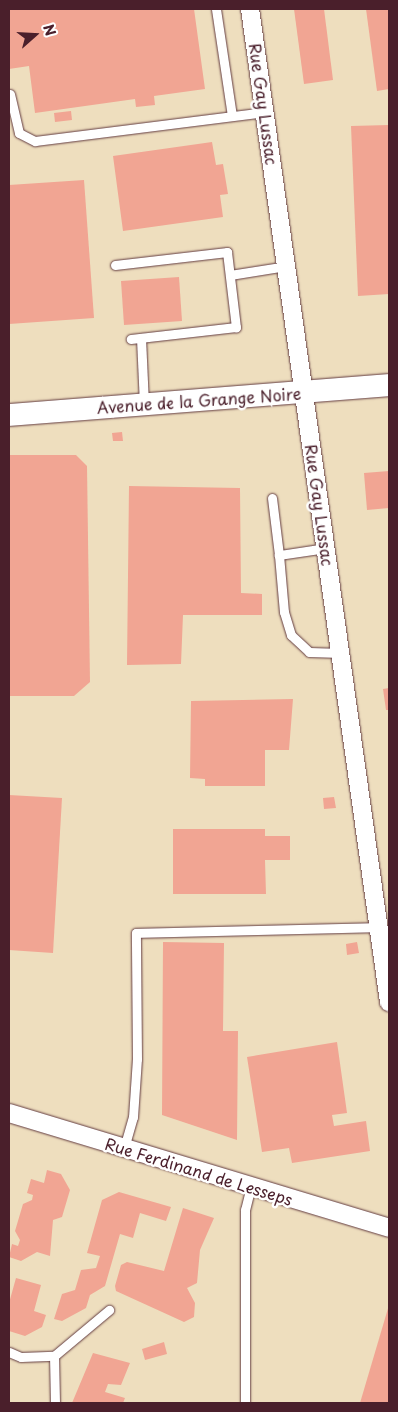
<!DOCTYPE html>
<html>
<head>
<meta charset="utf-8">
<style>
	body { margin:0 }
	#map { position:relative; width:398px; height:1412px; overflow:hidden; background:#eedebe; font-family:"Playpen Sans",sans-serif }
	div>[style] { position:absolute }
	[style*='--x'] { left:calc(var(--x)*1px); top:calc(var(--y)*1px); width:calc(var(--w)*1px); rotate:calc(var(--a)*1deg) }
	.building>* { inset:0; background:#f1a593 }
	.roads { filter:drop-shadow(0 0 1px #633c41) drop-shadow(0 0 1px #633c41) }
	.service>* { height:9px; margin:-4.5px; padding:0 4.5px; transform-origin:4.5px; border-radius:4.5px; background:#fff }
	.minor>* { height:18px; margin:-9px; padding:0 9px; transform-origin:9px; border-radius:9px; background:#fff }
	.tertiary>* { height:22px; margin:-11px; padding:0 11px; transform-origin:11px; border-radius:11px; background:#fff }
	span { translate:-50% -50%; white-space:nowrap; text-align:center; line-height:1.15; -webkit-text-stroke:5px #fff; paint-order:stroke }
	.street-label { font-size:16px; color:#4a1f2b }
	.frame { position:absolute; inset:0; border:10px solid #4a1f2b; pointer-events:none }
	.north { position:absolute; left:10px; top:10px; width:50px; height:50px; -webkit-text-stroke:4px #fff; paint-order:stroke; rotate:71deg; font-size:14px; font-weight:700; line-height:20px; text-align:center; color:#4a1f2b }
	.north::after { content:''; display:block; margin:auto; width:18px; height:22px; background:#4a1f2b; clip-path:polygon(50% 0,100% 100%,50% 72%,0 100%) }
</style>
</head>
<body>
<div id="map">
	<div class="building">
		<div style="clip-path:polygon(9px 9px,194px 9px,205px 89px,154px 96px,155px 105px,136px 107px,135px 99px,35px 113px,29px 66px,9px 69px)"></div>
		<div style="clip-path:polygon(294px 9px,324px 9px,333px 80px,304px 84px)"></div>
		<div style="clip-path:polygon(366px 9px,389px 9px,389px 89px,377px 91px)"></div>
		<div style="clip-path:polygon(71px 111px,72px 120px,55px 122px,54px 113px)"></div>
		<div style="clip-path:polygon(389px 125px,389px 294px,358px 296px,351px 126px)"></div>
		<div style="clip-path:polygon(212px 142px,216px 165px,223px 164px,228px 194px,220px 195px,223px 217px,123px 231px,113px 156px)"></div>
		<div style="clip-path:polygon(84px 180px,94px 318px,9px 324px,9px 185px)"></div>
		<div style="clip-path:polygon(179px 277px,182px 321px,124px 325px,121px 281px)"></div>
		<div style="clip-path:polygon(122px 432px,123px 441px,113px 441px,112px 433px)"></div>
		<div style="clip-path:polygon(9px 455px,76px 455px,87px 466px,90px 682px,74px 696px,9px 696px)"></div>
		<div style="clip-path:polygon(389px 471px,389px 508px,367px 510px,364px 473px)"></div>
		<div style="clip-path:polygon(129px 486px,240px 488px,241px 593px,262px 594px,262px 615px,183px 615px,181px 664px,127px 665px)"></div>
		<div style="clip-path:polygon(389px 688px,389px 710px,386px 710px,383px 689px)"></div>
		<div style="clip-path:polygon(293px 699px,289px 750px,265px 750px,265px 786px,205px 786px,205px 779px,190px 778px,191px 701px)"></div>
		<div style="clip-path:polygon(9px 795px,62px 798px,53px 953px,9px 950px)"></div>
		<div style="clip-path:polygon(334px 797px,336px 808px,324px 809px,323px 798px)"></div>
		<div style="clip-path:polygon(173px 829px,265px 829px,265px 836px,290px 836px,290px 860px,265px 860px,266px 894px,173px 894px)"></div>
		<div style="clip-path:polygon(163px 942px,224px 943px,223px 1031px,238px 1031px,237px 1140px,162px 1115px)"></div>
		<div style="clip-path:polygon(357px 942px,359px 953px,347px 955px,346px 944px)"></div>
		<div style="clip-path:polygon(337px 1042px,347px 1113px,332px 1115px,334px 1126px,366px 1121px,370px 1151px,292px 1163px,289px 1148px,262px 1152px,247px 1057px)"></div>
		<div style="clip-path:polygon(47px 1170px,61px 1174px,70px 1190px,62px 1217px,53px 1220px,50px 1256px,37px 1252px,21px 1261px,9px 1257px,12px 1244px,18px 1246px,20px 1240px,15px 1231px,23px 1204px,32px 1200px,33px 1195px,27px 1193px,31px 1179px,44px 1183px)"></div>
		<div style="clip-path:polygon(119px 1192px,171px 1207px,166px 1221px,140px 1213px,133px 1238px,120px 1234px,105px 1286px,90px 1295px,86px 1308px,62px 1321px,54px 1319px,62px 1294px,75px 1290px,81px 1270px,96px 1268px,100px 1256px,87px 1253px,102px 1200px)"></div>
		<div style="clip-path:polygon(183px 1208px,214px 1218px,200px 1250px,197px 1283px,187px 1288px,195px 1303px,194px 1317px,184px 1322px,116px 1291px,115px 1286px,121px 1265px,127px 1262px,164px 1271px)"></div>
		<div style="clip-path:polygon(16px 1278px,41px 1285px,34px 1311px,46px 1315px,42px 1327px,25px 1336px,9px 1331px,9px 1303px)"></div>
		<div style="clip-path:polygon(389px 1305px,389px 1403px,360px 1403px)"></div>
		<div style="clip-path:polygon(164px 1342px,167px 1354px,145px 1360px,142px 1349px)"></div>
		<div style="clip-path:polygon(93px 1353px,130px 1363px,121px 1385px,108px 1384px,105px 1392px,125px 1398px,123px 1403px,72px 1403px)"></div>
	</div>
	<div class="roads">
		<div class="service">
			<div style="--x:216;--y:9;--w:108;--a:81.5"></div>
			<div style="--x:10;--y:94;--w:40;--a:77"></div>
			<div style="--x:19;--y:133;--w:18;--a:27"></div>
			<div style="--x:35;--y:141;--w:232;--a:-7.2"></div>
			<div style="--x:115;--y:265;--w:113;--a:-6.6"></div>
			<div style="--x:227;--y:252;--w:76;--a:83.2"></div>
			<div style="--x:236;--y:327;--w:106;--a:173.5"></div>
			<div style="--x:230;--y:275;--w:58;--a:-9"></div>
			<div style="--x:141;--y:338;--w:67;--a:87.4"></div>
			<div style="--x:272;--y:498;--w:57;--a:83"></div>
			<div style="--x:326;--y:548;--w:48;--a:171.5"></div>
			<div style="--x:279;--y:555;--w:57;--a:85"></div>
			<div style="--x:284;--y:612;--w:24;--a:73"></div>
			<div style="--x:291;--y:635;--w:25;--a:43"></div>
			<div style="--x:309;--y:652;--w:32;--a:2"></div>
			<div style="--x:124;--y:1148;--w:32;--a:-74"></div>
			<div style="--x:133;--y:1117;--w:58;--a:-86.1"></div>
			<div style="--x:137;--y:1059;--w:126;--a:-90.5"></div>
			<div style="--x:136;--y:933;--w:243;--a:-1.4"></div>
			<div style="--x:9;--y:1352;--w:13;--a:23"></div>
			<div style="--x:21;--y:1357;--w:33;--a:-2"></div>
			<div style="--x:55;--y:1403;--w:47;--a:-91.2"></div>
			<div style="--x:54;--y:1356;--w:72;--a:-39.9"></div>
			<div style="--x:245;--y:1403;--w:193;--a:-90"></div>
			<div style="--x:245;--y:1210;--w:25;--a:-76"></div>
		</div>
		<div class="minor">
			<div style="--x:250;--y:9;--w:1003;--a:82.03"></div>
			<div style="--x:9;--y:1113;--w:397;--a:16.8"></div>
		</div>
		<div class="tertiary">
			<div style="--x:9;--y:415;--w:381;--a:-4.5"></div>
		</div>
	</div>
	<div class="street-label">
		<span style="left:264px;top:104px;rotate:82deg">Rue Gay Lussac</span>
		<span style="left:199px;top:400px;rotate:-4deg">Avenue de la Grange Noire</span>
		<span style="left:320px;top:505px;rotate:82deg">Rue Gay Lussac</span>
		<span style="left:199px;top:1171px;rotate:17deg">Rue Ferdinand de Lesseps</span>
	</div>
	<div class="frame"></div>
	<div class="north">N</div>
</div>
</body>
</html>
